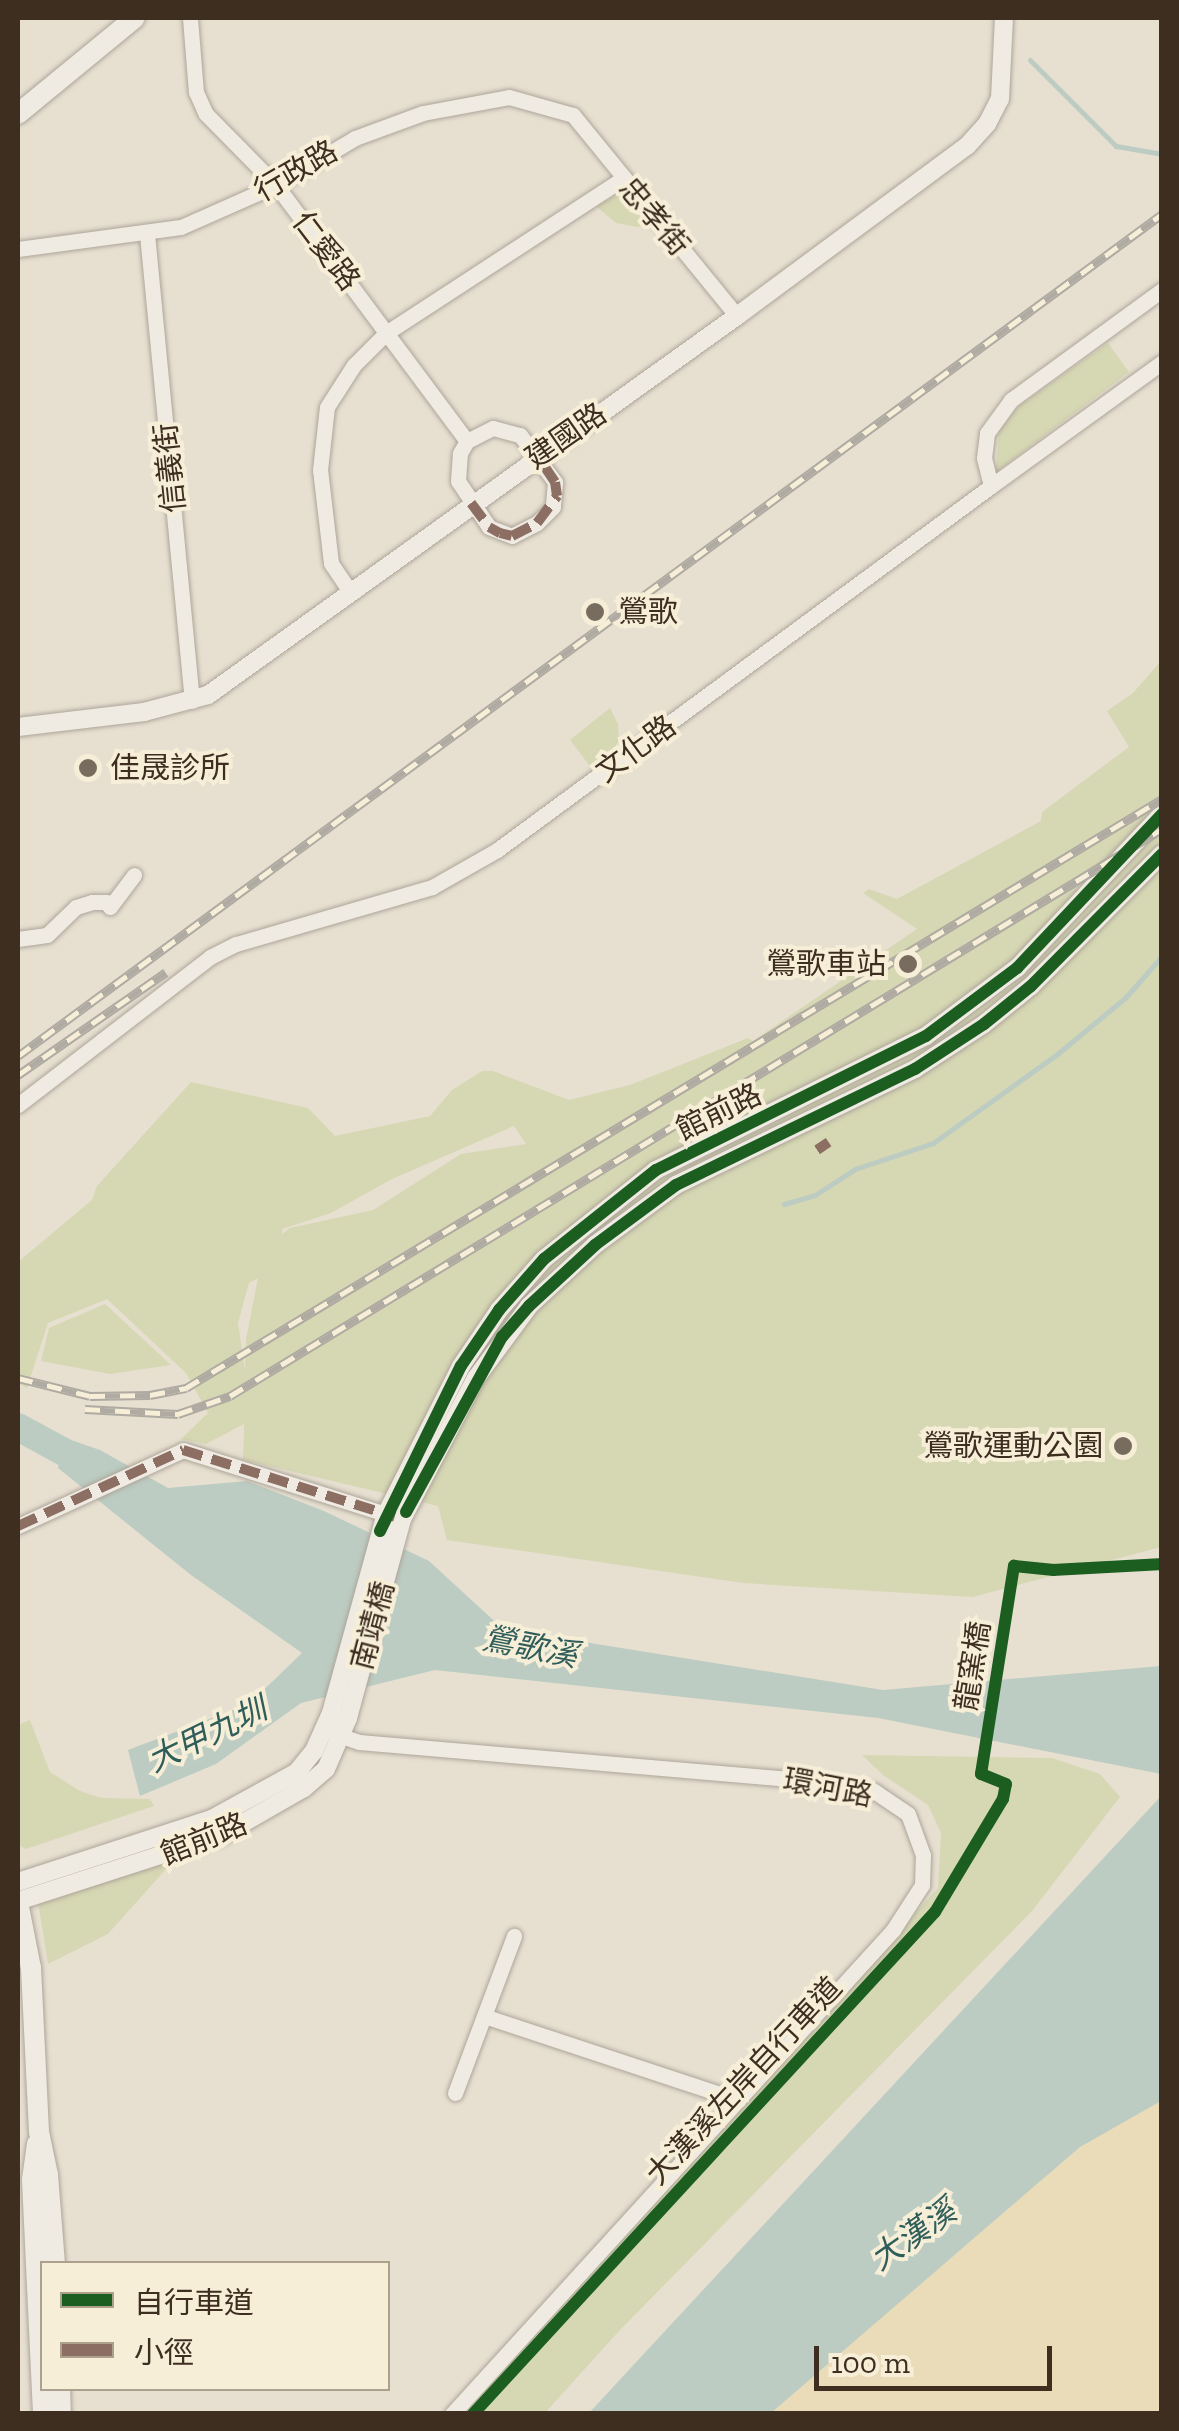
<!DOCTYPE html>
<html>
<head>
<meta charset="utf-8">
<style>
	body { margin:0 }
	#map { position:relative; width:1179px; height:2431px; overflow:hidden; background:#e7e0d1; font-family:"Zilla Slab","Noto Sans TC",serif }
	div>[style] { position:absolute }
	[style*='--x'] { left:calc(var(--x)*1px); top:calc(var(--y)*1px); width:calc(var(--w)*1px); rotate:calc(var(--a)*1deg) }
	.green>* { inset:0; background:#d6d7b3 }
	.sand>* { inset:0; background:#eadcb9 }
	.water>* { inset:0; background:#bcccc2 }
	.pier>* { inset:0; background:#e7e0d1 }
	.stream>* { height:5px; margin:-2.5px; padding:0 2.5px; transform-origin:2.5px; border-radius:2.5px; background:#bcccc2 }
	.river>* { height:28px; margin:-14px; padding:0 14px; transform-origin:14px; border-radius:14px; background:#bcccc2 }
	.roads { filter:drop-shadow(0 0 2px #ada599) drop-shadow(0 0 2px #ada599) }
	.minor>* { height:15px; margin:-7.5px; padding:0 7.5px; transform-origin:7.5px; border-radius:7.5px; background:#efebe3 }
	.tertiary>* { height:18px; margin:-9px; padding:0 9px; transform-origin:9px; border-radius:9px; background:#efebe3 }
	.secondary>* { height:20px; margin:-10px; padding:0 10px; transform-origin:10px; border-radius:10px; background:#efebe3 }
	.rail>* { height:9px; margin-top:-4.5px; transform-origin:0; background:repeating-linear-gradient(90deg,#f7eed8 0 15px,#afaaa2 0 30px); box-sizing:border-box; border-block:2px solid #afaaa2 }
	.quiet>* { height:10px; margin-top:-5px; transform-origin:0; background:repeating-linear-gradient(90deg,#8d6e63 0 20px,transparent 0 30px) }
	.cycleway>* { height:12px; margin:-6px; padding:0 6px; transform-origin:6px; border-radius:6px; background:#1b5e20 }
	.dots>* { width:28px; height:28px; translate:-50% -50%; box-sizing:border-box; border:5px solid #f7eed8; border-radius:50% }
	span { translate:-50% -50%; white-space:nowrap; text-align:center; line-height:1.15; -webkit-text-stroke:8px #f7eed8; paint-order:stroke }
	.street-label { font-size:30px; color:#3d2e20 }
	.poi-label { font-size:30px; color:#3d2e20 }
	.left { translate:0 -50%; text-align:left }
	.right { translate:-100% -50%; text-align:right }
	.water-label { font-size:32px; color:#2f5d5a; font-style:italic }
	.frame { position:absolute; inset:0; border:20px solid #3d2e20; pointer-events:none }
	.legend { position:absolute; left:40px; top:2261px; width:350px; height:130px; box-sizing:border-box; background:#f7eed8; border:2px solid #ada18e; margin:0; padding:12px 18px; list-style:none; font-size:30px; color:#3d2e20 }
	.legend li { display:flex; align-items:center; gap:20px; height:50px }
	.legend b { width:50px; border:2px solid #ada18e }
	.scale { position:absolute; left:814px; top:2346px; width:238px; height:45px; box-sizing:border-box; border:5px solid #3d2e20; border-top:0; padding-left:12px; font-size:30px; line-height:35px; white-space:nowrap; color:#3d2e20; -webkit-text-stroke:8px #f7eed8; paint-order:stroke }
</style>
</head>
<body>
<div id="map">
	<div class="green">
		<div style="clip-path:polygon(622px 192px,650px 224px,637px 227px,616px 223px,596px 206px)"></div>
		<div style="clip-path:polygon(1108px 343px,1129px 372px,996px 472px,999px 431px,1019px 406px)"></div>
		<div style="clip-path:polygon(evenodd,1161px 661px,1161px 1547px,973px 1597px,743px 1583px,447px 1540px,438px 1506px,243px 1460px,244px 1424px,206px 1444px,181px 1439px,208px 1413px,186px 1373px,107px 1299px,48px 1323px,27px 1388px,18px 1383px,18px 1262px,92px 1200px,97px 1186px,191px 1082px,308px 1108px,335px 1136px,430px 1116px,452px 1090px,482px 1071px,493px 1071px,569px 1100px,630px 1085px,748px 1038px,753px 1041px,917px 929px,863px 893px,869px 889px,897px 899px,1041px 821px,1042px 812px,1129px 747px,1107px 711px,1133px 693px,1161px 661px,514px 1126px,526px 1144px,461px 1154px,373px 1210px,290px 1228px,282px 1234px,282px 1229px,331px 1213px,392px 1179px,514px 1126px,1161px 661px,258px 1278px,246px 1339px,245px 1371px,238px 1323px,249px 1283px,258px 1278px)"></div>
		<div style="clip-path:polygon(610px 708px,618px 724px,619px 740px,610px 758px,593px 770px,570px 740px)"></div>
		<div style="clip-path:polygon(105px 1304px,171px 1365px,110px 1374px,41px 1361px,49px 1328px)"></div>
		<div style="clip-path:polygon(30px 1720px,50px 1772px,80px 1791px,101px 1798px,150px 1799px,154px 1806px,26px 1849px,18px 1845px,18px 1725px)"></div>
		<div style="clip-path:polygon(862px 1755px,1052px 1758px,1100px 1774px,1120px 1797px,1032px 1911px,619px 2331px,545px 2413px,464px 2414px,938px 1888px,941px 1833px,928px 1805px,883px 1775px)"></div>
		<div style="clip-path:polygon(174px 1860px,108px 1934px,48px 1964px,38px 1902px)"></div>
	</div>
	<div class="sand">
		<div style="clip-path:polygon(1161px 1827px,1161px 2413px,618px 2413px)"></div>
	</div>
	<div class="water">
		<div style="clip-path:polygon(65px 1438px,100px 1450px,168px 1488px,247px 1481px,324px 1511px,429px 1561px,503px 1629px,883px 1690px,1161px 1666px,1161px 1774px,878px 1718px,435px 1670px,301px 1703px,216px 1764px,140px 1796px,128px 1750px,249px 1704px,302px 1653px,191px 1575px,58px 1468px)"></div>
		<div style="clip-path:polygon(1161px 1796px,1161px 2101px,1080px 2147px,771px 2413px,589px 2413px)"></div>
	</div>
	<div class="pier">
		<div style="clip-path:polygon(1003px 1674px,991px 1745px,980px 1743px,991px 1675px)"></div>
	</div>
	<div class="stream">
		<div style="--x:1030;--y:60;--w:122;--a:45"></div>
		<div style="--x:1116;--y:146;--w:47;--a:9.9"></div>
		<div style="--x:784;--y:1204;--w:32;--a:-16"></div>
		<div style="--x:815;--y:1195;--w:48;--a:-33"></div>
		<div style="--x:855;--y:1169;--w:82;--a:-18.4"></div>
		<div style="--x:933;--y:1143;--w:151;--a:-35.6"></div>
		<div style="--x:1056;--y:1055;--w:91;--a:-39.6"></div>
		<div style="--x:1126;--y:997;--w:55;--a:-48.7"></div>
	</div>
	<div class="river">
		<div style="--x:18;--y:1427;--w:88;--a:28.6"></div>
	</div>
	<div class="roads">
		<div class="minor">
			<div style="--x:190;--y:18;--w:74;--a:85.4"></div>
			<div style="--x:196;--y:92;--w:24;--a:66"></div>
			<div style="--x:206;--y:114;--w:100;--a:45.4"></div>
			<div style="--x:276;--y:185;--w:319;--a:53.3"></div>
			<div style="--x:147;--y:234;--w:469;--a:84.5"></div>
			<div style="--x:18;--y:249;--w:164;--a:-7.7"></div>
			<div style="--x:181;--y:227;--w:104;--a:-23.9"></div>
			<div style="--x:276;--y:185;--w:92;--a:-30.7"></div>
			<div style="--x:355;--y:138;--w:72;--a:-20.2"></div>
			<div style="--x:423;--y:113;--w:87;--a:-10.5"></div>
			<div style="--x:509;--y:97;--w:66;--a:15.7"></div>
			<div style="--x:573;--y:115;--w:259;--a:50.8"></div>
			<div style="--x:493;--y:428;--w:28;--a:15"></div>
			<div style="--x:520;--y:435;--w:59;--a:53.3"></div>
			<div style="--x:555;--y:482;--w:25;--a:95"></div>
			<div style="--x:553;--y:507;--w:23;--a:135"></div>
			<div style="--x:537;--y:523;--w:28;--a:153"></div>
			<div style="--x:512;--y:536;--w:25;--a:-159"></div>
			<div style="--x:489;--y:527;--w:55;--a:-124"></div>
			<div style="--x:458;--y:481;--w:28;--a:-86"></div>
			<div style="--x:460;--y:453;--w:14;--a:-60"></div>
			<div style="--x:467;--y:441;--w:29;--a:-27"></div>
			<div style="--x:991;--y:486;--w:211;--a:-35.9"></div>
			<div style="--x:351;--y:593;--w:36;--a:-124"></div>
			<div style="--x:331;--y:563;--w:94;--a:-96.7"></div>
			<div style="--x:320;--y:470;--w:63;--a:-83.7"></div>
			<div style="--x:327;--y:407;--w:50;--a:-57.3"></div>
			<div style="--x:354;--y:365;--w:45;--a:-45"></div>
			<div style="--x:386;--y:333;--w:282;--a:-33.1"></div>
			<div style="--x:18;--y:939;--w:29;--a:-8"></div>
			<div style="--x:47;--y:935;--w:40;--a:-44"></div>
			<div style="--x:76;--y:907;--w:17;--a:-17"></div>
			<div style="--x:92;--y:902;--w:14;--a:0"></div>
			<div style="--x:106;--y:902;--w:6;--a:51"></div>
			<div style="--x:110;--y:907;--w:40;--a:-53"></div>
			<div style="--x:18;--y:1105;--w:242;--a:-37.6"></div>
			<div style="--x:210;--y:957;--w:29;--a:-27"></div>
			<div style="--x:236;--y:944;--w:204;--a:-16.2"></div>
			<div style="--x:432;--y:887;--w:75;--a:-29.6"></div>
			<div style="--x:497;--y:850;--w:614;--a:-36.38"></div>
			<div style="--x:991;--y:486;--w:29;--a:-104"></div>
			<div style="--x:984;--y:458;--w:25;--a:-83"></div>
			<div style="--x:987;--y:433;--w:41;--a:-54"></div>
			<div style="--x:1011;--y:400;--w:187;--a:-36.1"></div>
			<div style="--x:18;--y:1526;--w:182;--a:-24.7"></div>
			<div style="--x:183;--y:1450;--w:223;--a:17.5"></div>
			<div style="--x:330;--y:1732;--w:31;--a:19"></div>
			<div style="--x:359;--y:1742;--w:444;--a:4.9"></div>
			<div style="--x:801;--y:1780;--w:74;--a:8.6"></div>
			<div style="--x:874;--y:1791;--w:41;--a:34.1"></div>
			<div style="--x:908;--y:1814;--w:44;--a:69.9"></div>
			<div style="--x:923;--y:1855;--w:30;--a:92"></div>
			<div style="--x:922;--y:1885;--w:54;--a:122.8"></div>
			<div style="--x:893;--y:1930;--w:655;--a:132.34"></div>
			<div style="--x:484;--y:2016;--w:268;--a:18.3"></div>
			<div style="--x:455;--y:2093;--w:168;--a:-69.4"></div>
		</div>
		<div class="tertiary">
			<div style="--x:18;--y:727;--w:127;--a:-6.8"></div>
			<div style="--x:144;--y:712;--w:66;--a:-14.9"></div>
			<div style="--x:208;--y:695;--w:651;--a:-35.62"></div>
			<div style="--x:737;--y:316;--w:286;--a:-36.5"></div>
			<div style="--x:967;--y:146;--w:30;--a:-48"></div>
			<div style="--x:987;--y:124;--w:28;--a:-63"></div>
			<div style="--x:1000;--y:99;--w:81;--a:-87.2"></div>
			<div style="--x:18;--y:1882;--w:204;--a:-18"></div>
			<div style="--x:212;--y:1819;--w:97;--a:-28.9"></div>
			<div style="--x:297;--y:1772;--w:27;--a:-51"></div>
			<div style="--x:314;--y:1751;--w:42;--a:-65.9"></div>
			<div style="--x:331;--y:1713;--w:206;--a:-74.6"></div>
			<div style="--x:386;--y:1514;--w:166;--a:-63.1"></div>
			<div style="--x:461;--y:1366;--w:68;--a:-55.8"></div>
			<div style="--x:499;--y:1310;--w:68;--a:-48.6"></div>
			<div style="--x:544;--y:1259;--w:143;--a:-38.5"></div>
			<div style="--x:656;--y:1170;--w:301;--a:-26.4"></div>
			<div style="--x:926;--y:1036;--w:114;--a:-36.8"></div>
			<div style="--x:1017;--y:968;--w:212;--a:-46.7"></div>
			<div style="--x:18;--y:1901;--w:214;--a:-17.9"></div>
			<div style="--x:222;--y:1835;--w:95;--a:-29.8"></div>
			<div style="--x:304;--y:1788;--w:29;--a:-41"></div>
			<div style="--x:326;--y:1769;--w:56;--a:-66.7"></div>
			<div style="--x:348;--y:1718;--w:206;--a:-74.8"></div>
			<div style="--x:402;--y:1519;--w:159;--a:-62.3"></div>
			<div style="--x:476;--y:1378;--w:89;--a:-53.6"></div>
			<div style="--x:529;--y:1306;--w:90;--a:-42.7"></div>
			<div style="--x:595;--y:1245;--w:101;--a:-36.5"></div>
			<div style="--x:676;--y:1185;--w:266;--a:-25.9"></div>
			<div style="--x:915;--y:1069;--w:82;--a:-33.1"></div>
			<div style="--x:984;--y:1024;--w:60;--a:-39"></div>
			<div style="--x:1031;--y:986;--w:186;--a:-45.2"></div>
		</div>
		<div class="secondary">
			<div style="--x:18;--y:114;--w:151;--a:-39.4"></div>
			<div style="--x:18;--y:1902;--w:67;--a:78.9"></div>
			<div style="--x:31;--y:1968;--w:164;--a:87.2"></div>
			<div style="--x:39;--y:2132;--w:44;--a:78.2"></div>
			<div style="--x:48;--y:2175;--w:89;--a:85.5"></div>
			<div style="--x:37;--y:2144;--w:36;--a:98"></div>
			<div style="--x:32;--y:2180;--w:234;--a:87.3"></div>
			<div style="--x:60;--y:2388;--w:26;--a:88"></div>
		</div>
	</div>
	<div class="rail">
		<div style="--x:18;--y:1056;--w:1420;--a:-36.35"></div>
		<div style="--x:18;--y:1075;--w:180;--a:-34.8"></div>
		<div style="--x:18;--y:1378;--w:74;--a:14"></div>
		<div style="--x:90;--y:1396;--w:60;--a:-1"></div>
		<div style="--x:150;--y:1395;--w:37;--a:-11"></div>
		<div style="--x:186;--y:1388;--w:1140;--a:-31.11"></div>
		<div style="--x:85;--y:1409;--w:93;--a:3.1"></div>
		<div style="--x:178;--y:1414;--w:55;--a:-19.1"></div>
		<div style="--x:230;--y:1396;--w:1091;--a:-31.32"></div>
	</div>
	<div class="quiet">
		<div style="--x:471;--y:503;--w:30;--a:53"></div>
		<div style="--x:489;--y:527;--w:13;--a:29"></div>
		<div style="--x:500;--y:533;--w:12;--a:14"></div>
		<div style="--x:512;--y:536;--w:28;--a:-27"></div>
		<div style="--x:537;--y:523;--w:34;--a:-53"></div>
		<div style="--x:557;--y:496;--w:14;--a:-98"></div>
		<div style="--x:555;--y:482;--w:30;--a:-124"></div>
		<div style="--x:817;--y:1150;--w:14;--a:-34"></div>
		<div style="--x:18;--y:1526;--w:182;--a:-24.7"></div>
		<div style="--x:183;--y:1450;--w:222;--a:17.5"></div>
	</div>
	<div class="cycleway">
		<div style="--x:406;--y:1512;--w:200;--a:-61.3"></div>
		<div style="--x:502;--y:1337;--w:41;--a:-48.9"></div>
		<div style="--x:529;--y:1306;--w:90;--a:-42.7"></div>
		<div style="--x:595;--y:1245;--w:101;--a:-36.5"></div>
		<div style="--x:676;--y:1185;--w:266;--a:-25.9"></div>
		<div style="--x:915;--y:1069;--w:82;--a:-33.1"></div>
		<div style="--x:984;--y:1024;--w:60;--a:-39"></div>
		<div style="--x:1031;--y:986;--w:186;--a:-45.2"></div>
		<div style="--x:380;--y:1531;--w:184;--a:-63.9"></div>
		<div style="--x:461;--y:1366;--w:68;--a:-55.8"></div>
		<div style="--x:499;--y:1310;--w:68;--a:-48.6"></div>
		<div style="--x:544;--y:1259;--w:143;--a:-38.5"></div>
		<div style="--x:656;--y:1170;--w:301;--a:-26.4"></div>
		<div style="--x:926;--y:1036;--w:114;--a:-36.8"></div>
		<div style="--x:1017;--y:968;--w:212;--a:-46.7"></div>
		<div style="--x:473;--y:2414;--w:682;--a:-47.38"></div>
		<div style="--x:935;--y:1912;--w:132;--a:-59"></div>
		<div style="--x:1003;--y:1799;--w:15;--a:-79"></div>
		<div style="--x:1006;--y:1784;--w:27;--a:-158"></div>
		<div style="--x:981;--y:1774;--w:211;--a:-81"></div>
		<div style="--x:1014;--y:1566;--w:40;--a:5.7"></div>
		<div style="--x:1054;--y:1570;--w:108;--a:-3.2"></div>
	</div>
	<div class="dots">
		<div style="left:595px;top:612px;background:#786c5e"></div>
		<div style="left:88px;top:768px;background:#786c5e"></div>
		<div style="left:908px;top:964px;background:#786c5e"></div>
		<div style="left:1123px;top:1446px;background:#786c5e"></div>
	</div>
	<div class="street-label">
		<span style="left:296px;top:171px;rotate:-30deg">行政路</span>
		<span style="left:654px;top:217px;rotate:50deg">忠孝街</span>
		<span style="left:326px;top:251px;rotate:53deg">仁愛路</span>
		<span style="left:566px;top:436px;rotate:-35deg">建國路</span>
		<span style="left:170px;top:468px;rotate:-96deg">信義街</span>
		<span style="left:636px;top:749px;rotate:-36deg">文化路</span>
		<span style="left:719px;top:1112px;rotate:-26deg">館前路</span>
		<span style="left:373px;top:1626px;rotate:-75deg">南靖橋</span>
		<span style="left:973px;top:1666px;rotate:-81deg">龍窯橋</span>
		<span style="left:828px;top:1788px;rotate:11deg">環河路</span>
		<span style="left:204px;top:1839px;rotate:-22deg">館前路</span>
		<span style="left:744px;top:2081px;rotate:-47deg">大漢溪左岸自行車道</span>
	</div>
	<div class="poi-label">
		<span class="left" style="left:618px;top:612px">鶯歌</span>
		<span class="left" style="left:110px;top:768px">佳晟診所</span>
		<span class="right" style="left:886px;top:964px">鶯歌車站</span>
		<span class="right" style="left:1103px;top:1446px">鶯歌運動公園</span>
	</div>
	<div class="water-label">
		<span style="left:530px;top:1647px;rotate:11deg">鶯歌溪</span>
		<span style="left:207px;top:1735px;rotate:-26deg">大甲九圳</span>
		<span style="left:913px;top:2235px;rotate:-35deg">大漢溪</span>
	</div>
	<div class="frame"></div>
	<ul class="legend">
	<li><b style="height:12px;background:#1b5e20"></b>自行車道</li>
	<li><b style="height:12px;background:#8d6e63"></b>小徑</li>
	</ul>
	<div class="scale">100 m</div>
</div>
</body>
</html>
